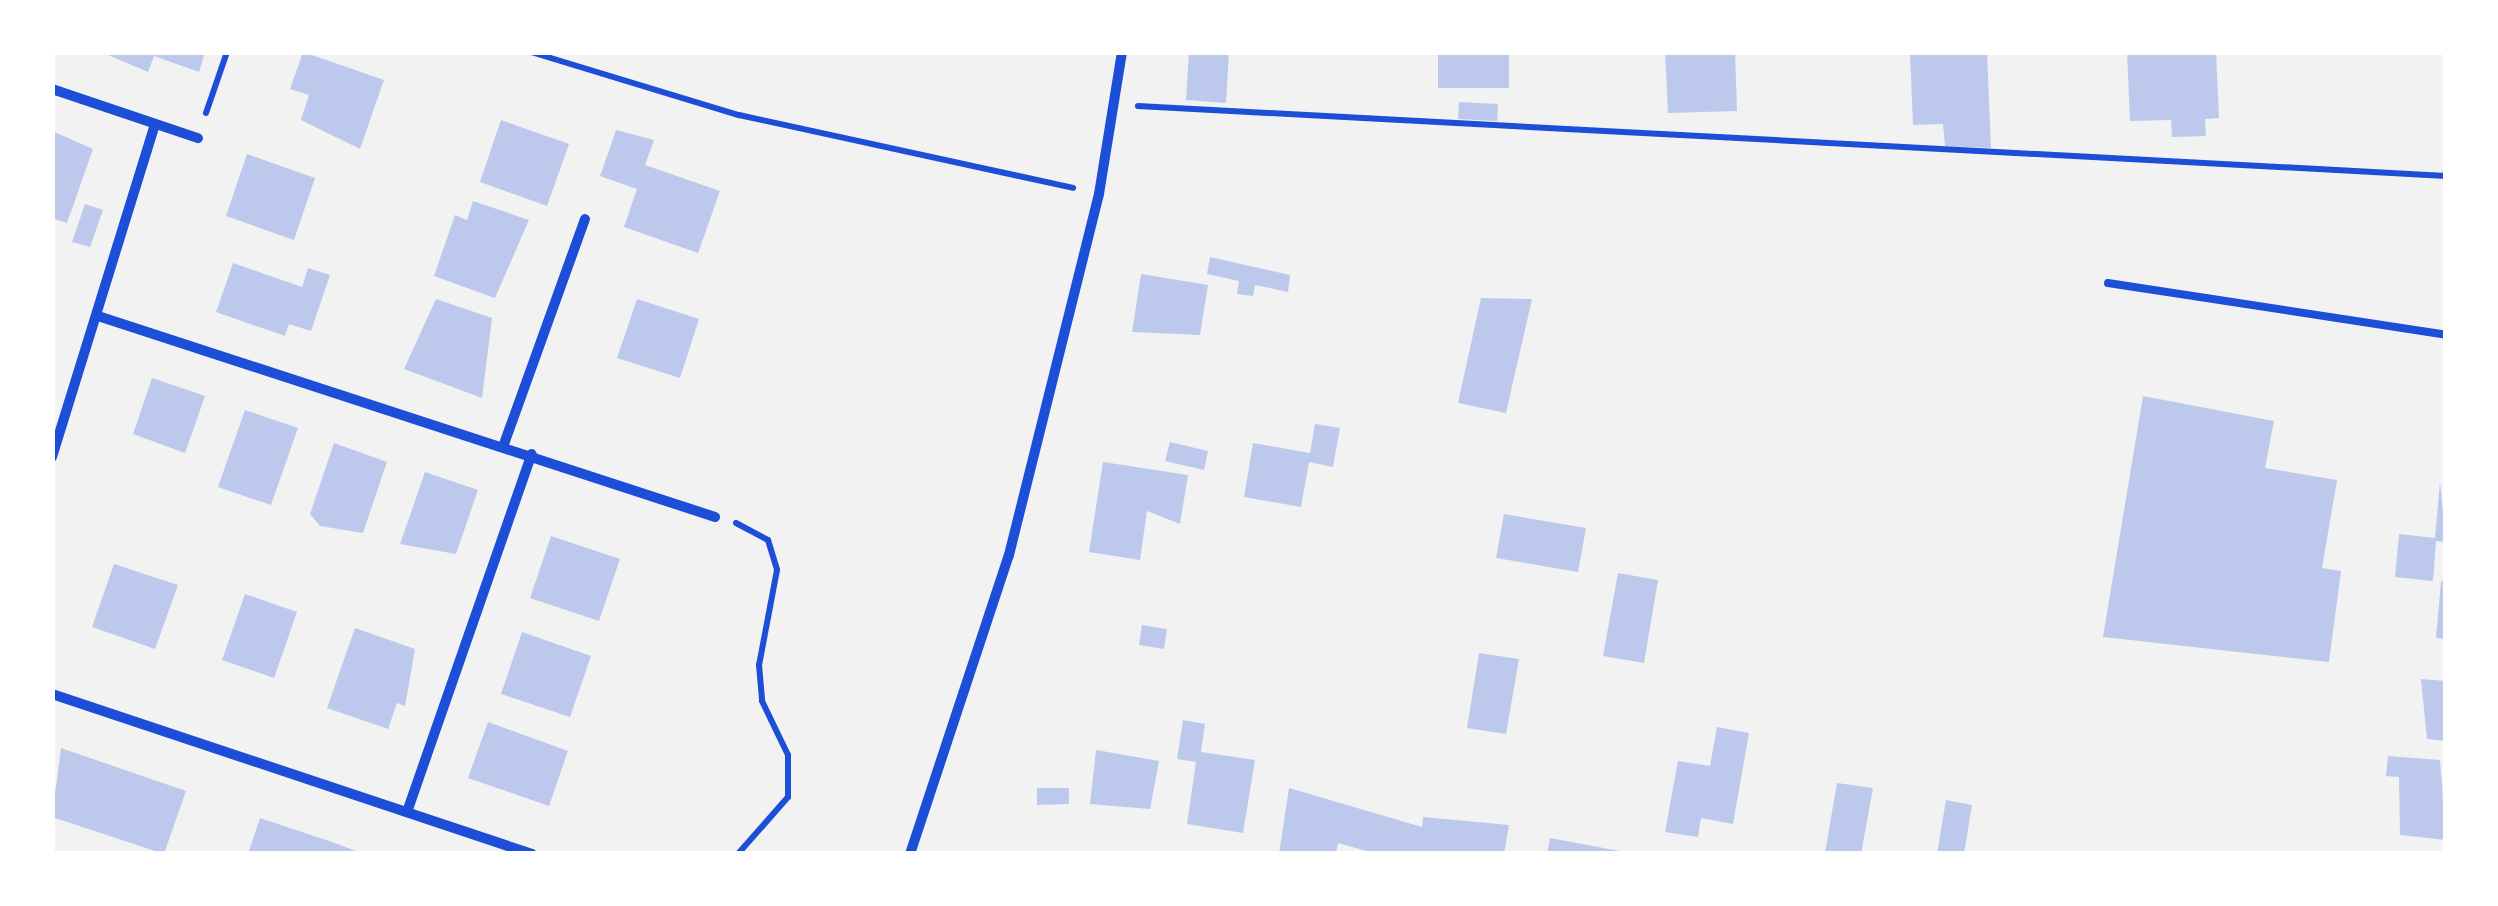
<!DOCTYPE html>
<html>
<head>
<meta charset="utf-8">
<style>
	body { margin:0 }
	#map { position:relative; width:2498px; height:906px; overflow:hidden; background:#f2f2f2; font-family:Signika,sans-serif }
	div>[style] { position:absolute }
	[style*='--x'] { left:calc(var(--x)*1px); top:calc(var(--y)*1px); width:calc(var(--w)*1px); rotate:calc(var(--a)*1deg) }
	.building>* { inset:0; background:#bdc9ec }
	.path>* { height:6px; margin:-3px; padding:0 3px; transform-origin:3px; border-radius:3px; background:#1d4ed8 }
	.service>* { height:8px; margin:-4px; padding:0 4px; transform-origin:4px; border-radius:4px; background:#1d4ed8 }
	.minor>* { height:10px; margin:-5px; padding:0 5px; transform-origin:5px; border-radius:5px; background:#1d4ed8 }
	span { translate:-50% -50%; white-space:nowrap; text-align:center; line-height:1.15; -webkit-text-stroke:9px #fff; paint-order:stroke }
	.frame { position:absolute; inset:0; border:55px solid #fff; pointer-events:none }
</style>
</head>
<body>
<div id="map">
	<div class="building">
		<div style="clip-path:polygon(101px 52px,205px 52px,199px 72px,154px 56px,148px 72px)"></div>
		<div style="clip-path:polygon(303px 52px,384px 80px,360px 149px,301px 120px,309px 95px,290px 89px)"></div>
		<div style="clip-path:polygon(1189px 52px,1229px 52px,1226px 103px,1186px 100px)"></div>
		<div style="clip-path:polygon(1438px 52px,1509px 52px,1509px 88px,1438px 88px)"></div>
		<div style="clip-path:polygon(1665px 52px,1735px 52px,1737px 111px,1668px 113px)"></div>
		<div style="clip-path:polygon(1910px 52px,1987px 52px,1991px 148px,1945px 146px,1943px 124px,1913px 125px)"></div>
		<div style="clip-path:polygon(2127px 52px,2216px 52px,2219px 118px,2205px 119px,2206px 136px,2172px 137px,2171px 120px,2130px 121px)"></div>
		<div style="clip-path:polygon(1459px 102px,1498px 104px,1497px 121px,1458px 119px)"></div>
		<div style="clip-path:polygon(501px 120px,569px 144px,547px 206px,480px 182px)"></div>
		<div style="clip-path:polygon(616px 130px,654px 140px,645px 165px,720px 191px,698px 253px,624px 227px,637px 189px,600px 176px)"></div>
		<div style="clip-path:polygon(52px 131px,93px 149px,67px 223px,52px 218px)"></div>
		<div style="clip-path:polygon(247px 154px,315px 178px,294px 240px,226px 216px)"></div>
		<div style="clip-path:polygon(473px 201px,529px 220px,495px 298px,434px 276px,455px 215px,467px 220px)"></div>
		<div style="clip-path:polygon(85px 204px,103px 210px,90px 247px,72px 242px)"></div>
		<div style="clip-path:polygon(1210px 257px,1290px 275px,1288px 292px,1255px 285px,1253px 296px,1237px 294px,1239px 281px,1207px 274px)"></div>
		<div style="clip-path:polygon(233px 263px,302px 287px,308px 268px,330px 275px,311px 331px,289px 324px,285px 336px,216px 312px)"></div>
		<div style="clip-path:polygon(1141px 274px,1208px 285px,1200px 335px,1132px 332px)"></div>
		<div style="clip-path:polygon(1481px 298px,1532px 299px,1506px 413px,1458px 403px)"></div>
		<div style="clip-path:polygon(436px 299px,492px 318px,482px 398px,404px 369px)"></div>
		<div style="clip-path:polygon(637px 299px,699px 319px,680px 378px,617px 358px)"></div>
		<div style="clip-path:polygon(152px 378px,205px 396px,185px 453px,133px 434px)"></div>
		<div style="clip-path:polygon(2143px 396px,2274px 421px,2265px 468px,2337px 480px,2322px 568px,2341px 571px,2329px 662px,2103px 637px)"></div>
		<div style="clip-path:polygon(245px 410px,298px 428px,271px 505px,218px 487px)"></div>
		<div style="clip-path:polygon(1315px 424px,1340px 428px,1333px 467px,1309px 462px,1301px 507px,1244px 497px,1253px 443px,1310px 453px)"></div>
		<div style="clip-path:polygon(1170px 442px,1208px 451px,1204px 470px,1165px 461px)"></div>
		<div style="clip-path:polygon(334px 443px,387px 462px,363px 533px,320px 526px,310px 514px)"></div>
		<div style="clip-path:polygon(1103px 462px,1188px 475px,1180px 524px,1147px 511px,1140px 560px,1089px 552px)"></div>
		<div style="clip-path:polygon(425px 472px,478px 490px,456px 554px,400px 544px)"></div>
		<div style="clip-path:polygon(2440px 482px,2446px 542px,2436px 541px,2433px 581px,2395px 577px,2399px 534px,2435px 538px)"></div>
		<div style="clip-path:polygon(1504px 514px,1586px 528px,1578px 572px,1496px 558px)"></div>
		<div style="clip-path:polygon(551px 536px,620px 559px,599px 621px,530px 598px)"></div>
		<div style="clip-path:polygon(114px 564px,178px 585px,155px 649px,92px 627px)"></div>
		<div style="clip-path:polygon(1618px 573px,1658px 580px,1644px 663px,1603px 656px)"></div>
		<div style="clip-path:polygon(2441px 581px,2446px 581px,2446px 639px,2436px 638px)"></div>
		<div style="clip-path:polygon(245px 594px,297px 612px,274px 678px,222px 660px)"></div>
		<div style="clip-path:polygon(1142px 625px,1167px 629px,1164px 649px,1139px 645px)"></div>
		<div style="clip-path:polygon(355px 628px,415px 649px,405px 706px,397px 703px,388px 729px,327px 708px)"></div>
		<div style="clip-path:polygon(522px 632px,591px 656px,570px 717px,501px 694px)"></div>
		<div style="clip-path:polygon(1479px 653px,1519px 659px,1506px 734px,1467px 728px)"></div>
		<div style="clip-path:polygon(2421px 679px,2446px 681px,2446px 741px,2427px 739px)"></div>
		<div style="clip-path:polygon(1183px 720px,1205px 724px,1201px 752px,1255px 760px,1243px 833px,1187px 824px,1196px 762px,1177px 759px)"></div>
		<div style="clip-path:polygon(488px 722px,568px 751px,549px 806px,468px 778px)"></div>
		<div style="clip-path:polygon(1717px 727px,1749px 733px,1733px 824px,1701px 818px,1698px 837px,1665px 832px,1678px 761px,1710px 766px)"></div>
		<div style="clip-path:polygon(61px 748px,186px 791px,164px 854px,52px 817px)"></div>
		<div style="clip-path:polygon(1096px 750px,1159px 761px,1150px 809px,1090px 804px)"></div>
		<div style="clip-path:polygon(2388px 756px,2440px 760px,2446px 840px,2400px 835px,2399px 777px,2386px 776px)"></div>
		<div style="clip-path:polygon(1837px 783px,1873px 788px,1861px 854px,1825px 853px)"></div>
		<div style="clip-path:polygon(1037px 788px,1069px 788px,1069px 804px,1037px 805px)"></div>
		<div style="clip-path:polygon(1289px 788px,1422px 827px,1423px 817px,1509px 825px,1504px 854px,1377px 854px,1338px 843px,1336px 854px,1279px 854px)"></div>
		<div style="clip-path:polygon(1946px 800px,1972px 805px,1964px 854px,1937px 854px)"></div>
		<div style="clip-path:polygon(260px 818px,332px 842px,364px 854px,248px 854px)"></div>
		<div style="clip-path:polygon(1550px 838px,1625px 852px,1625px 854px,1547px 854px)"></div>
	</div>
	<div class="path">
		<div style="--x:531;--y:52;--w:217;--a:16.9"></div>
		<div style="--x:739;--y:115;--w:342;--a:12.3"></div>
		<div style="--x:1138;--y:106;--w:1310;--a:3.06"></div>
		<div style="--x:206;--y:113;--w:65;--a:-71"></div>
		<div style="--x:736;--y:523;--w:36;--a:28"></div>
		<div style="--x:768;--y:540;--w:31;--a:73"></div>
		<div style="--x:777;--y:570;--w:97;--a:100.7"></div>
		<div style="--x:759;--y:665;--w:36;--a:85"></div>
		<div style="--x:762;--y:701;--w:60;--a:64.3"></div>
		<div style="--x:788;--y:755;--w:42;--a:90"></div>
		<div style="--x:788;--y:797;--w:76;--a:131.3"></div>
	</div>
	<div class="service">
		<div style="--x:2108;--y:283;--w:342;--a:8.7"></div>
	</div>
	<div class="minor">
		<div style="--x:52;--y:89;--w:154;--a:18.6"></div>
		<div style="--x:98;--y:316;--w:649;--a:18.04"></div>
		<div style="--x:504;--y:444;--w:239;--a:-70.2"></div>
		<div style="--x:52;--y:457;--w:348;--a:-72.8"></div>
		<div style="--x:52;--y:694;--w:506;--a:18.43"></div>
		<div style="--x:407;--y:812;--w:379;--a:-70.8"></div>
		<div style="--x:910;--y:854;--w:315;--a:-71.7"></div>
		<div style="--x:1009;--y:555;--w:372;--a:-76"></div>
		<div style="--x:1099;--y:194;--w:144;--a:-80.8"></div>
	</div>
	<div class="frame"></div>
</div>
</body>
</html>
